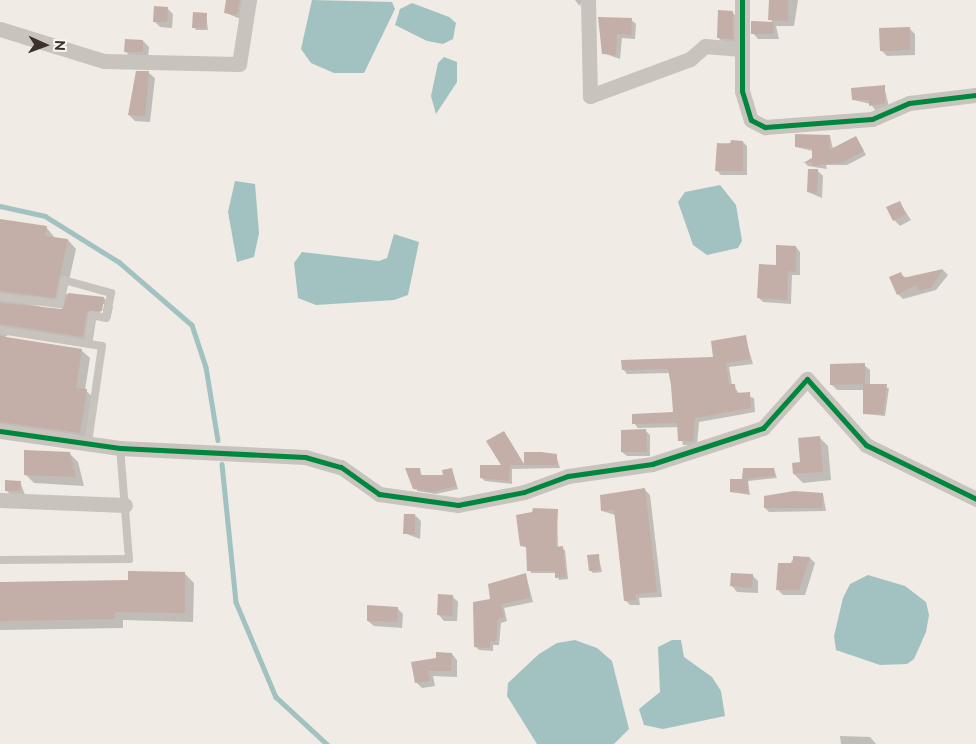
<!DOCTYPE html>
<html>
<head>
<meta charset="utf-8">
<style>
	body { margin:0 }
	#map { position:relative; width:976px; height:744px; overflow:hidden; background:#f0ebe5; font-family:Raleway,sans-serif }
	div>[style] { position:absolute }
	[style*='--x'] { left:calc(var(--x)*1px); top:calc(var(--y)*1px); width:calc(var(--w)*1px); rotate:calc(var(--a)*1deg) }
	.water>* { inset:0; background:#a1c2c1 }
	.shadow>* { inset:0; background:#0003 }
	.stream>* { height:4.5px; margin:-2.25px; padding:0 2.25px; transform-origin:2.25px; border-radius:2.25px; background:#a1c2c1 }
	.building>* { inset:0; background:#c3afa7 }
	.service>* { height:8px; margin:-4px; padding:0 4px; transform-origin:4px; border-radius:4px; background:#c9c3be }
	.minor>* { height:15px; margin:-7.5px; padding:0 7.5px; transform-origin:7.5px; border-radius:7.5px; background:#c9c3be }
	.cycleway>* { height:5px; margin:-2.5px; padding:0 2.5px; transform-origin:2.5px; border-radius:2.5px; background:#00873e }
	span { translate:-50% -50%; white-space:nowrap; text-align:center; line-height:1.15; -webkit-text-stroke:4.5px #fbf5ee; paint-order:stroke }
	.north { position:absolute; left:20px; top:20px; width:50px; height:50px; -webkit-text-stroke:4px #fbf5ee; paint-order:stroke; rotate:92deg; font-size:14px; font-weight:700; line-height:20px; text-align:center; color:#3b302b }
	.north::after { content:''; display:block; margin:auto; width:18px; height:22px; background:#3b302b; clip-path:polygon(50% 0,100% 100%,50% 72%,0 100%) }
</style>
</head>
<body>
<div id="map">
	<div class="water">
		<div style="clip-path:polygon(312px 0,392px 2px,395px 9px,364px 73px,334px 73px,311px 63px,301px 49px)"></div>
		<div style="clip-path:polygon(412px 3px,449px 17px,456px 23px,453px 39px,443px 44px,427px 41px,395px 25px,400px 9px)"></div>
		<div style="clip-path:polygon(444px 57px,457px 62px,457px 82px,436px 114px,431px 96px,438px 63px)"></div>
		<div style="clip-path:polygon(235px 181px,255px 184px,259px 233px,254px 257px,237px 262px,228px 212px)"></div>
		<div style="clip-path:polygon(720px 185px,736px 205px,742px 241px,738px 248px,707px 255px,693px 245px,678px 202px,685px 192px)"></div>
		<div style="clip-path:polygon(394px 234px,419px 242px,408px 295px,394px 300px,316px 305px,298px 298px,294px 263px,302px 252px,379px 261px,387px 258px)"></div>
		<div style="clip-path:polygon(868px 575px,905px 586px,926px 602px,929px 615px,926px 632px,914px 659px,907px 664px,880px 665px,836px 650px,834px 636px,843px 598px,850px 584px)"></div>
		<div style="clip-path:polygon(575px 640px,597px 648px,612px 661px,629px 729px,614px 744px,537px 744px,507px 696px,508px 683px,539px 654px,557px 643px)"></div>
		<div style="clip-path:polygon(672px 640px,681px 640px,684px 657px,712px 677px,721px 691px,725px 716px,663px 729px,644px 725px,639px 709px,660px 692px,658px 647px)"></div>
	</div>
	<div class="shadow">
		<div style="clip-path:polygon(227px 0,250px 0,243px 20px,226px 13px)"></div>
		<div style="clip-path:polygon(575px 0,582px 0,580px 6px,578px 4px)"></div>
		<div style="clip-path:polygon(770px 0,798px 0,794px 26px,776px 26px,779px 39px,758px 39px,753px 33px,772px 23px)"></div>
		<div style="clip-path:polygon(167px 8px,173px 14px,172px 28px,160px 27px,154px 21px)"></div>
		<div style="clip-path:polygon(732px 12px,737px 17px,737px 43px,722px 42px,718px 37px)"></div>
		<div style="clip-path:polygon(206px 14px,208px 30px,196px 30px,194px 27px)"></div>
		<div style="clip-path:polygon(599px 18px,631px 20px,636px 24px,635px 39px,622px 38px,620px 59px,603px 53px)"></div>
		<div style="clip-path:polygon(909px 28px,915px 34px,915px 55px,887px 56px,881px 50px)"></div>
		<div style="clip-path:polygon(143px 41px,149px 47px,148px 58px,131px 57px,126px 52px)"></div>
		<div style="clip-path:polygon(149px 73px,155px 78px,150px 122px,135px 121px,129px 115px)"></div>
		<div style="clip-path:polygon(884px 86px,889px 107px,875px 110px,871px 104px,853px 100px)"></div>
		<div style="clip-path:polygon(830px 136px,833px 149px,856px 138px,866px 155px,847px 165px,826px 165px,827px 169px,808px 166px,805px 163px,813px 159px,813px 151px,796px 147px)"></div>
		<div style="clip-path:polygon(743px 142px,747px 146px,747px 175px,721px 175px,717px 171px,718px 144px)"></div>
		<div style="clip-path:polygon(818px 171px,823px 176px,822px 198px,808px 192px)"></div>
		<div style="clip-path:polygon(899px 202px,911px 220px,900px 226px,894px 220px)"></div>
		<div style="clip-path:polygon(evenodd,0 220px,46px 227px,55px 238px,68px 240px,76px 249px,66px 294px,104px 298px,113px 307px,110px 320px,96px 320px,92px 345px,10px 333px,4px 338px,81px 350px,90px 358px,85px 390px,95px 399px,89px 441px,0 430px,0 220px,10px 300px,63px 306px,61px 311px,10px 300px,0 220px,102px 304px,104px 304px,102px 318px,99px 317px,102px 304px)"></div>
		<div style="clip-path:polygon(796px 247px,800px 252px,800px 275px,792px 275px,791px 304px,763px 302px,759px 298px,777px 266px)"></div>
		<div style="clip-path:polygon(943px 270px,948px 275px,936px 290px,903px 299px,898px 294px,900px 273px,906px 278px)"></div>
		<div style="clip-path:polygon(745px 336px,753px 364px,729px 367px,732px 385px,740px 394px,754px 398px,755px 412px,699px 422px,697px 445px,683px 445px,679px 427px,638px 428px,634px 423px,674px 413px,670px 373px,627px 374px,623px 369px,714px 358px)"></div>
		<div style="clip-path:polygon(864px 365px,870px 370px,870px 386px,889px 388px,885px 416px,865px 414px,865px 390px,837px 390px,831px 384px)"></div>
		<div style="clip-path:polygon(646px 431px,650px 435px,650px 456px,627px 456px,622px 452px)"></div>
		<div style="clip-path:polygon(503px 432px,525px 466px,525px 453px,556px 455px,560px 468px,512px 469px,512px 484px,485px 481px,482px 478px,503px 466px)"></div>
		<div style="clip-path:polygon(819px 437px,828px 446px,831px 480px,803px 483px,794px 474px)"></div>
		<div style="clip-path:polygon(69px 453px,78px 462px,84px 486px,34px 483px,25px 474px)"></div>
		<div style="clip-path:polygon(420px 469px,422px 476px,445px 477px,452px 469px,458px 489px,436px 494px,417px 491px)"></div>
		<div style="clip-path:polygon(774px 469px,777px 478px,748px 481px,750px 495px,731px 492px,744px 478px)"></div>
		<div style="clip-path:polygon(20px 482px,26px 497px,12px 496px,6px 490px)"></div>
		<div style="clip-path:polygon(644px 489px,650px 495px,662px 597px,639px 598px,640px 605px,630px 605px,625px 600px,615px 515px,602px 511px)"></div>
		<div style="clip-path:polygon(823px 494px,826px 511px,769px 512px,765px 508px)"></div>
		<div style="clip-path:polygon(557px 510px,558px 548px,565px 550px,568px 579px,559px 580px,556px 573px,531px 573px,528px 548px,521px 546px)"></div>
		<div style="clip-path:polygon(415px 515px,421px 521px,420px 539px,404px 533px)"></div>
		<div style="clip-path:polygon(598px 555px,602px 572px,593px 573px,590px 570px)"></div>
		<div style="clip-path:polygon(794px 557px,810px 558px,815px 563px,805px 595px,783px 595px,777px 589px)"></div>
		<div style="clip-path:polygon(185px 574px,194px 583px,193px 622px,123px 620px,123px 628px,0 630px,0 583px,129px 581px)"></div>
		<div style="clip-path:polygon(526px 575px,533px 602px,504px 608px,507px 621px,501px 623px,499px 645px,493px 645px,493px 651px,479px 650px,475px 646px,492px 600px)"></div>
		<div style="clip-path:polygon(752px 575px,758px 581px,758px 593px,737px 592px,732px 586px)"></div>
		<div style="clip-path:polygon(452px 596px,458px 602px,457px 621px,444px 621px,439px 615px)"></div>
		<div style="clip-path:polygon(397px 608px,403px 614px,402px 628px,374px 626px,368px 621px)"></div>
		<div style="clip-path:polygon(452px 654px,457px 660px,457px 677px,433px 676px,435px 686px,422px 688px,416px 682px,437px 659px)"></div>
		<div style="clip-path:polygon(840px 736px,870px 737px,876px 744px,841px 744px)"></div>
	</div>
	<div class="stream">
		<div style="--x:0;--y:206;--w:46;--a:12.5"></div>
		<div style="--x:45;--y:216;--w:87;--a:31.9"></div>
		<div style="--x:119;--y:262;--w:96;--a:40.8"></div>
		<div style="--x:192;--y:325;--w:44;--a:71.6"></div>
		<div style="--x:206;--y:367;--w:74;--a:80.7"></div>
		<div style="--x:222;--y:464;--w:139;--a:84.2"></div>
		<div style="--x:236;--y:602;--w:103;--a:67.2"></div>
		<div style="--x:276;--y:697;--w:69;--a:42.7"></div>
	</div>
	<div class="building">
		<div style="clip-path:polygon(226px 0,240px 0,237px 15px,224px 13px)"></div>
		<div style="clip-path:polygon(769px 0,788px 0,788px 21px,768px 20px)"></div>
		<div style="clip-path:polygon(154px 6px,168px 7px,167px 22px,153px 22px)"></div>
		<div style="clip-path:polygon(718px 10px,733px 11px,733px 39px,717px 38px)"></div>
		<div style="clip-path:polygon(193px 12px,207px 13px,206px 28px,192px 28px)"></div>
		<div style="clip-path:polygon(598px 17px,632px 18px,631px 35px,617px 34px,616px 55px,602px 54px)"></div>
		<div style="clip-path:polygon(751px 21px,774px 22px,773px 34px,751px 34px)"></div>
		<div style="clip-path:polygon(910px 27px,910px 50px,880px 51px,879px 28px)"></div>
		<div style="clip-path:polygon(125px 39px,143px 40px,143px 52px,124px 52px)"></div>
		<div style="clip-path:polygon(136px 71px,149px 71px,145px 116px,128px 115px)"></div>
		<div style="clip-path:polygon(885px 85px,885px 103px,869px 106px,869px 100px,852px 100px,851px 88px)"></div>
		<div style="clip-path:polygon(795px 134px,830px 135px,829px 150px,856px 136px,864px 151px,843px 162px,812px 166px,812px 162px,803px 163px,812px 158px,812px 148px,795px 147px)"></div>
		<div style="clip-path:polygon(731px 140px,743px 141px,743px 171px,715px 171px,717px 143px,730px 144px)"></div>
		<div style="clip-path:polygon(808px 169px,818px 169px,817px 193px,807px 192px)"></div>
		<div style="clip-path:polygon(900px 201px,906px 214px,893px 221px,886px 207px)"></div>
		<div style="clip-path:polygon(0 219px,47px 226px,45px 236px,68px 239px,55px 298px,0 291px)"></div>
		<div style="clip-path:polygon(776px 245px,796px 246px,796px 272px,788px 271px,787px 300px,757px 298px,759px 264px,776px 265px)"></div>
		<div style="clip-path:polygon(943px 269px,931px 288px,918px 291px,916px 285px,897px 295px,889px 277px,901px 272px,903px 278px)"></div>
		<div style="clip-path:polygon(68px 293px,104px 297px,102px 311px,87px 312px,83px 337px,0 324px,0 303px,62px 309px)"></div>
		<div style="clip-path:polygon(746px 335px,750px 359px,726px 363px,729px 384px,735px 384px,736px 393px,750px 392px,751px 408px,695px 418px,693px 441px,678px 441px,677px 423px,632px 424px,632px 414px,673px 412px,671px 385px,668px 369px,622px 370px,621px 360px,713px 357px,711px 341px)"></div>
		<div style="clip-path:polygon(0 336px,82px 349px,76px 388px,87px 389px,80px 433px,0 422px)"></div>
		<div style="clip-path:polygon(865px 363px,865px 384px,830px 385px,830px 364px)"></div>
		<div style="clip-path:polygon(863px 384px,887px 384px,883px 414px,863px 414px)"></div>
		<div style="clip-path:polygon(646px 429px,647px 452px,621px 452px,621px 430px)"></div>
		<div style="clip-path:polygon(504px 431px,524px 464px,524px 452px,541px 452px,557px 454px,557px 465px,510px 465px,509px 481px,480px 478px,480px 465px,501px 465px,486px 441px)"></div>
		<div style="clip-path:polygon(820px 436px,823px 472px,793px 474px,792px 463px,800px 462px,798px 438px)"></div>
		<div style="clip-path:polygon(24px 450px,70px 452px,76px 477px,24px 475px)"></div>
		<div style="clip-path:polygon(405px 468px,420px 468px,420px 475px,443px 475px,442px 470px,452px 468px,456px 486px,433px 492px,413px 489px)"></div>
		<div style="clip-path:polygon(743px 468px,774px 468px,775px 476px,742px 479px)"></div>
		<div style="clip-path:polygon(730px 479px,748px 479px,748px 493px,730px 492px)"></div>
		<div style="clip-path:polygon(5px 480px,21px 481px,20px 491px,5px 491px)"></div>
		<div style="clip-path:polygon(645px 488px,657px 592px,635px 594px,636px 600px,624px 601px,614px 510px,601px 511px,600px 495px)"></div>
		<div style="clip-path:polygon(794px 491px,823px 493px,822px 508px,764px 508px,764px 496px)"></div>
		<div style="clip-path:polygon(533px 508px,558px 509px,556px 547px,563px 546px,566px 577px,555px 578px,555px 571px,527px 571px,526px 546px,520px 546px,516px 515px,532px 512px)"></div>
		<div style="clip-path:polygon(404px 514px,415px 514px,415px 534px,403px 534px)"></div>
		<div style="clip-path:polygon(599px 554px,600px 570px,589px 571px,587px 555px)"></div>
		<div style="clip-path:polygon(793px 556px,810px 557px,799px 590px,776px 590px,778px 563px,793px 563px)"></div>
		<div style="clip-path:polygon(128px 571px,185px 572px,185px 613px,115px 612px,115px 619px,0 621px,0 582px,128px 580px)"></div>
		<div style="clip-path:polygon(526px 573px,530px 598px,501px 604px,504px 617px,498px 619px,496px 642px,490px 641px,490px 648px,474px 647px,473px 602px,490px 599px,488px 584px)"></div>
		<div style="clip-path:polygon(731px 573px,753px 574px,752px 588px,730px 586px)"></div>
		<div style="clip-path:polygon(438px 594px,453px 595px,452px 616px,437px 615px)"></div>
		<div style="clip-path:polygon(367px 605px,398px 607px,397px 622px,367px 621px)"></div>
		<div style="clip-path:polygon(436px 652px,452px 653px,451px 671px,428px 671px,430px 681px,415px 683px,411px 662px,436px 658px)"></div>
	</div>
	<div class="service">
		<div style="--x:0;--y:297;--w:60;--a:6.7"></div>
		<div style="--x:60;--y:304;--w:24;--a:-81"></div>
		<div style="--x:64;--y:280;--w:49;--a:15.5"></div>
		<div style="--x:111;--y:293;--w:25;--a:101"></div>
		<div style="--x:106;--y:318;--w:14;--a:-168"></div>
		<div style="--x:92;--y:315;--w:29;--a:98"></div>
		<div style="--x:0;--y:330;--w:103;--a:8.9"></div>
		<div style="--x:102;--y:346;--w:98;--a:98.2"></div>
		<div style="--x:0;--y:560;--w:129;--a:-0.4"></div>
		<div style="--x:129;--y:559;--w:111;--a:-94.6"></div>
	</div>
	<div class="minor">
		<div style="--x:588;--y:0;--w:96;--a:88.8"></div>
		<div style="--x:590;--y:96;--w:107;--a:-20.3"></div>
		<div style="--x:690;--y:59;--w:20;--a:-41"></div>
		<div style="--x:705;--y:46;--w:36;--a:5"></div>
		<div style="--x:742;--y:0;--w:91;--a:90"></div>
		<div style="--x:742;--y:91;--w:30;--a:73"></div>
		<div style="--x:751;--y:120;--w:16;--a:27"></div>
		<div style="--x:765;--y:127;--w:107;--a:-4.3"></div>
		<div style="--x:872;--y:119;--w:40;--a:-23.4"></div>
		<div style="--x:909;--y:103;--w:67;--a:-6.8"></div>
		<div style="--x:0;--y:29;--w:109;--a:17.1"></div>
		<div style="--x:104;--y:61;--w:135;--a:1.3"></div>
		<div style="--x:239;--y:64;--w:65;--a:-81.1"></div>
		<div style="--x:0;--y:431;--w:121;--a:8.1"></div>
		<div style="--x:120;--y:448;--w:185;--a:2.8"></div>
		<div style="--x:305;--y:457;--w:37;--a:16"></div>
		<div style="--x:341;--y:467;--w:47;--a:35.4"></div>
		<div style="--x:379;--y:494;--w:80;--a:7.9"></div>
		<div style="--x:458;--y:505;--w:67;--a:-11.1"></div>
		<div style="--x:524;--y:492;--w:47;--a:-20"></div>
		<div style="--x:568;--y:476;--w:85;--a:-8.1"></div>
		<div style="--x:652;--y:464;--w:117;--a:-18"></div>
		<div style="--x:763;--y:428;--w:66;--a:-48.1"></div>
		<div style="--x:807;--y:379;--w:89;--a:48.2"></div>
		<div style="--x:866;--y:445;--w:123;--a:26.1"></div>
		<div style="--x:0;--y:500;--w:125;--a:2.3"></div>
	</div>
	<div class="cycleway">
		<div style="--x:742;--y:0;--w:91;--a:90"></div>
		<div style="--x:742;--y:91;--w:30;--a:73"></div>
		<div style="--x:751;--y:120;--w:16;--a:27"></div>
		<div style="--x:765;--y:127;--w:107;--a:-4.3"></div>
		<div style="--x:872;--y:119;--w:40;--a:-23.4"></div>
		<div style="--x:909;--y:103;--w:67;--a:-6.8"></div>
		<div style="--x:0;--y:431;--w:121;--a:8.1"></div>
		<div style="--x:120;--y:448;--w:185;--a:2.8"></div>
		<div style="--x:305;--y:457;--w:37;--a:16"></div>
		<div style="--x:341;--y:467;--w:47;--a:35.4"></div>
		<div style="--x:379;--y:494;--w:80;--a:7.9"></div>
		<div style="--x:458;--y:505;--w:67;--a:-11.1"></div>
		<div style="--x:524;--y:492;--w:47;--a:-20"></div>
		<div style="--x:568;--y:476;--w:85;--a:-8.1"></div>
		<div style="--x:652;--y:464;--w:117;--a:-18"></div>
		<div style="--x:763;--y:428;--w:66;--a:-48.1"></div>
		<div style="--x:807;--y:379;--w:89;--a:48.2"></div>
		<div style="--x:866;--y:445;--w:123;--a:26.1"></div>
	</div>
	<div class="north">N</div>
</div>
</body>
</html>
